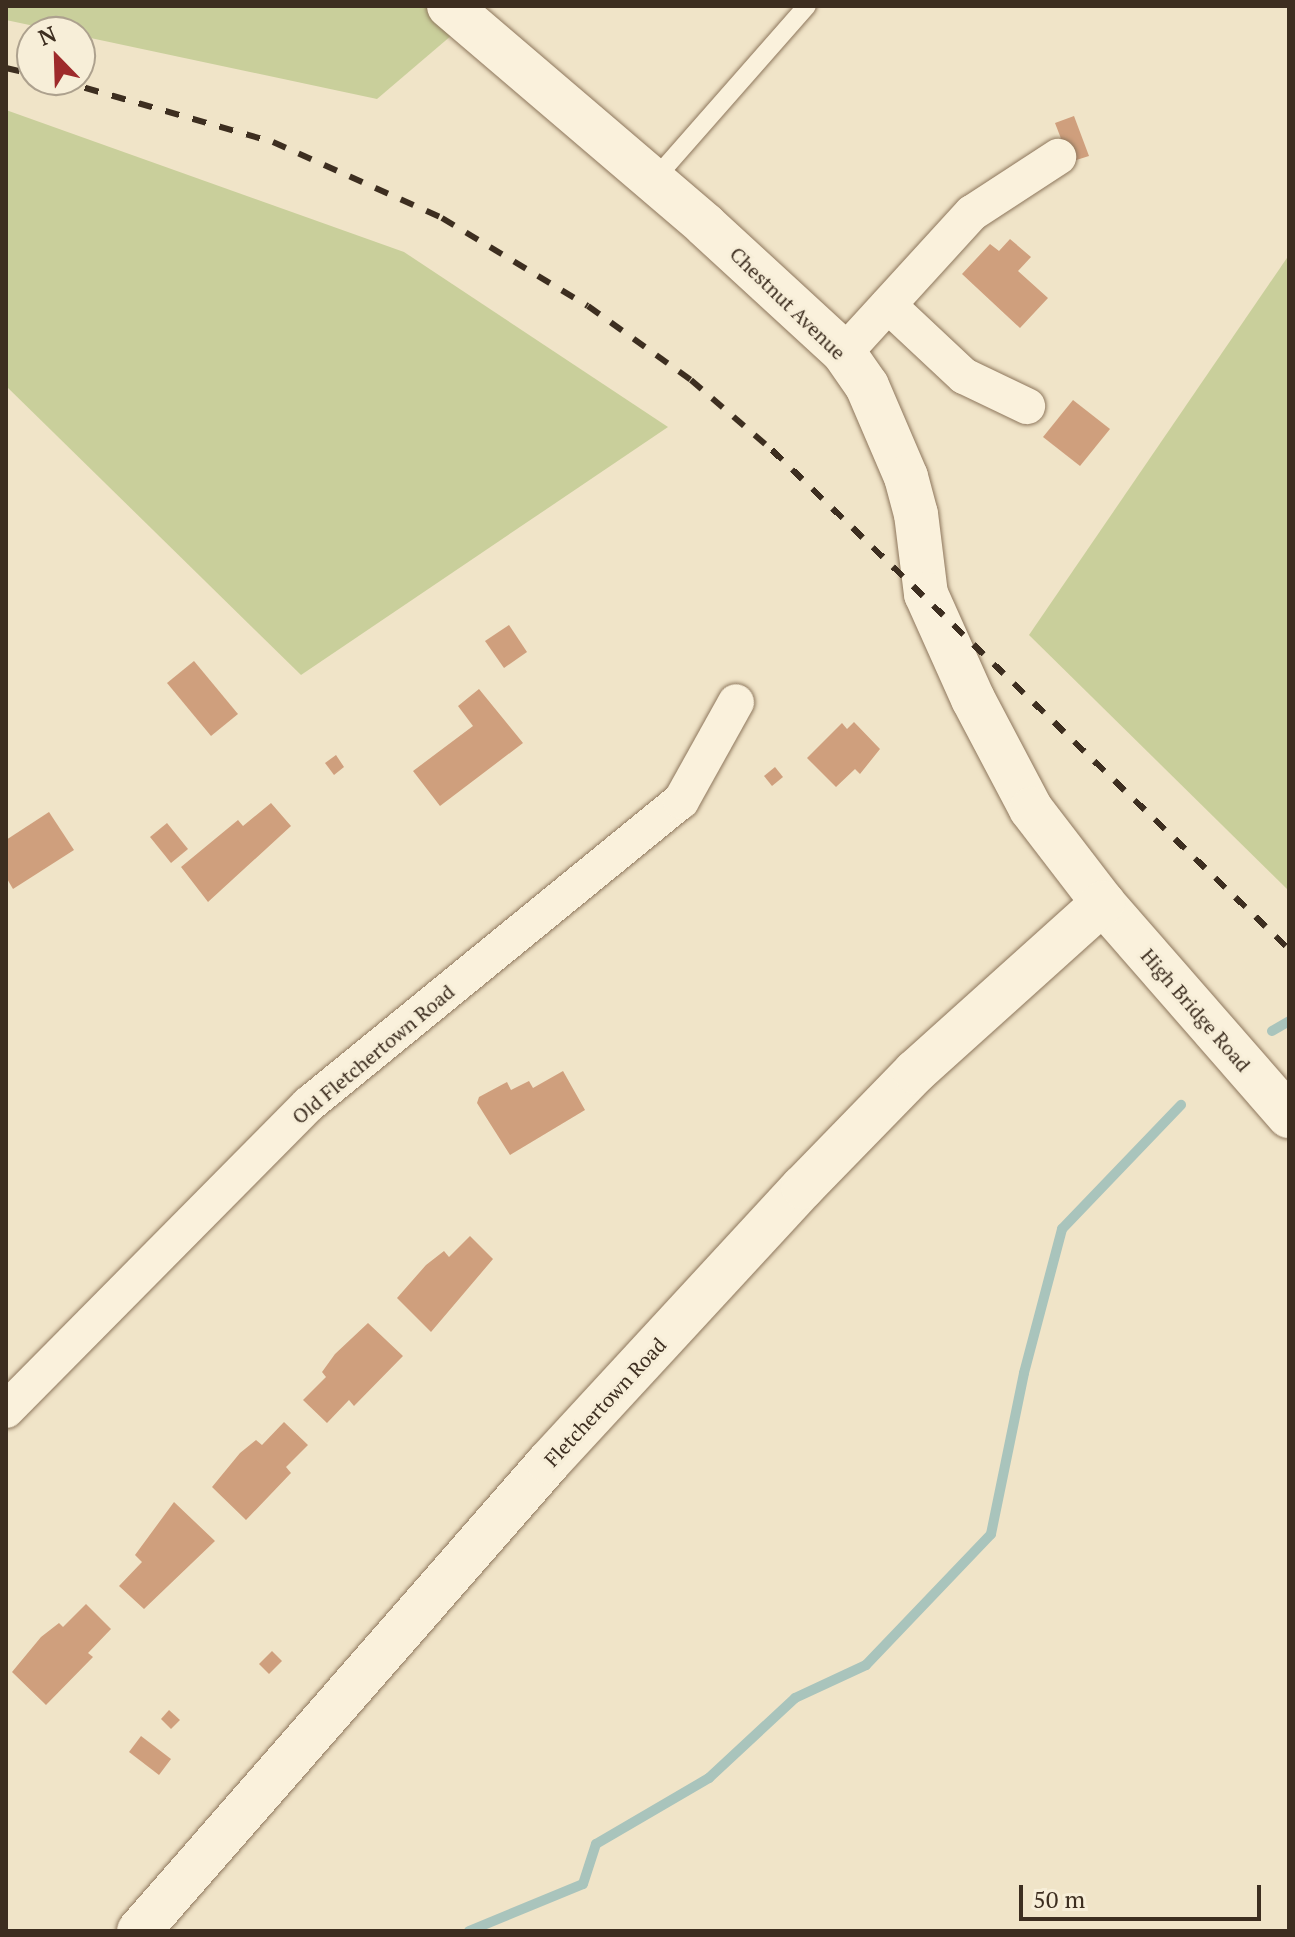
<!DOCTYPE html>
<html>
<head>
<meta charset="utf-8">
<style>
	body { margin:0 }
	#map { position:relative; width:1295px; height:1937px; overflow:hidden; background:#f0e4c8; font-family:"PT Serif",serif }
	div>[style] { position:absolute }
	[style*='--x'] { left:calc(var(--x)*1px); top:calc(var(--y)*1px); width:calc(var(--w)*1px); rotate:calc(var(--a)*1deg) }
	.green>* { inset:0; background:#c9cf9b }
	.stream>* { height:10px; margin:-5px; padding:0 5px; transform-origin:5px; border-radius:5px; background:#a9c4bc }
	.building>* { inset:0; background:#cf9f7d }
	.roads { filter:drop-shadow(0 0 2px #8d765c) drop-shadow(0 0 2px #8d765c) }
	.service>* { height:18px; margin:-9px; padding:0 9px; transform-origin:9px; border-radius:9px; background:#faf1dc }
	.minor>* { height:36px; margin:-18px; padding:0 18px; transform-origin:18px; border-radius:18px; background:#faf1dc }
	.tertiary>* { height:44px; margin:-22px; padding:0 22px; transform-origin:22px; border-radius:22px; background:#faf1dc }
	.rail>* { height:6px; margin-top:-3px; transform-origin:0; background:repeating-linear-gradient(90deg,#3d2e20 0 14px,transparent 0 28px) }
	span { translate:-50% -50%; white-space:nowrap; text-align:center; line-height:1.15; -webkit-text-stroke:6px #f7eed8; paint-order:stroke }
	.street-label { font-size:20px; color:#3d2e20 }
	.frame { position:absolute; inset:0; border:8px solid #3d2e20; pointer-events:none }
	.north { position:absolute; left:16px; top:16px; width:80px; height:80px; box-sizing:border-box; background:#f7eed8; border:2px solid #ada18e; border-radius:50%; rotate:337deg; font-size:22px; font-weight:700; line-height:32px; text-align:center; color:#3d2e20 }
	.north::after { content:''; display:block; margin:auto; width:28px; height:36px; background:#9e2a2b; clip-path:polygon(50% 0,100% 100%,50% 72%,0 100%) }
	.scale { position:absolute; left:1019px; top:1885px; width:242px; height:36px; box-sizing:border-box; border:4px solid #3d2e20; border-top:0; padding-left:10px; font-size:24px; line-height:28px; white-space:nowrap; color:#3d2e20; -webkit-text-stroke:6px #f7eed8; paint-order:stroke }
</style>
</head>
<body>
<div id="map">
	<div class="green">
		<div style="clip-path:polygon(6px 6px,486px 6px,377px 99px,6px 20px)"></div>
		<div style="clip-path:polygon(6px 110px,404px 252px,668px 427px,301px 675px,6px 386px)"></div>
		<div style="clip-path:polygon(1289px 255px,1289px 891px,1029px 635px)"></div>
	</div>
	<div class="stream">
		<div style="--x:1272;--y:1031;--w:20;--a:-30"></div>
		<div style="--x:469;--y:1931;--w:123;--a:-22.4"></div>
		<div style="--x:583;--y:1884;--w:42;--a:-72"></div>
		<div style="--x:596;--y:1844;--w:131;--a:-30.3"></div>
		<div style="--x:709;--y:1778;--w:117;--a:-42.9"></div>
		<div style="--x:795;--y:1698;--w:78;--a:-24.9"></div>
		<div style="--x:866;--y:1665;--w:181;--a:-46.3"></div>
		<div style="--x:991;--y:1534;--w:164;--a:-78.4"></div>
		<div style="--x:1024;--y:1373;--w:149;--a:-75.2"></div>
		<div style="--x:1062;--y:1229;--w:172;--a:-46.2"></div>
	</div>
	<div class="building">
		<div style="clip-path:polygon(1074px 116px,1089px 156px,1070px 162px,1055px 123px)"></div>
		<div style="clip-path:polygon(1010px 239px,1031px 257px,1018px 271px,1048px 298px,1020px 328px,962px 274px,990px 244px,999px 251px)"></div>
		<div style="clip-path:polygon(1073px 400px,1110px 429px,1080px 466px,1043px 437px)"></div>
		<div style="clip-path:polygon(509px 625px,527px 652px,504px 668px,485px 641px)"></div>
		<div style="clip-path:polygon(194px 661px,238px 714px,211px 736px,167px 683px)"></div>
		<div style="clip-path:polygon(479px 689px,523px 743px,440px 806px,413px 771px,473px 726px,458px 706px)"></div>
		<div style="clip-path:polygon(854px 722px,880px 749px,860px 774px,855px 769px,836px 787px,807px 758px,842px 723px,847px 729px)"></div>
		<div style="clip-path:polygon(336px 755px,344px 767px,334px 775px,325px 763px)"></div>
		<div style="clip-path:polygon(775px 767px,783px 777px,772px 786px,764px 776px)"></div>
		<div style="clip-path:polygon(271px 803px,291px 826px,208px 902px,181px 867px,238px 820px,243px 826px)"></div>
		<div style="clip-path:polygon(49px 812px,74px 850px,13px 889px,6px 877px,6px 840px)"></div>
		<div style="clip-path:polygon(167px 823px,188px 849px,171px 863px,150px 837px)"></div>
		<div style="clip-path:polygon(563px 1071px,585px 1110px,510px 1155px,477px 1103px,479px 1097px,507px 1082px,511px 1090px,529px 1081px,533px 1088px)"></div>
		<div style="clip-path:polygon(470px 1236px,493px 1259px,431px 1332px,397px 1298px,426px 1265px,444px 1251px,449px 1257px)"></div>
		<div style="clip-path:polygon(368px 1323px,403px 1356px,354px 1406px,349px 1400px,327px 1423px,303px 1400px,326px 1377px,322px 1372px,335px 1354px)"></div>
		<div style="clip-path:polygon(284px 1422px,308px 1445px,286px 1467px,291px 1473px,246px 1520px,212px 1487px,240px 1453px,256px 1440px,262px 1445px)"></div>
		<div style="clip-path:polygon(174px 1502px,215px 1541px,144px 1609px,119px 1586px,142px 1562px,135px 1555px)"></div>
		<div style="clip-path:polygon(86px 1604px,111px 1629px,88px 1653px,93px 1657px,46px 1705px,12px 1672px,41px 1637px,59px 1623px,63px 1627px)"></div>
		<div style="clip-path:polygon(272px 1651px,282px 1661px,269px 1674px,259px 1664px)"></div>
		<div style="clip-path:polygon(169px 1710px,180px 1720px,171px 1729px,161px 1719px)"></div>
		<div style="clip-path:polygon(141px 1736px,171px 1759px,159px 1775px,129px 1752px)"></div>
	</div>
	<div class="roads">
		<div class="service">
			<div style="--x:653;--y:181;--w:233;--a:-48.7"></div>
		</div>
		<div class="minor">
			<div style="--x:888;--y:305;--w:104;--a:43.1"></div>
			<div style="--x:964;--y:376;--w:70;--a:25.5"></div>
			<div style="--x:844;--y:353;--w:190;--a:-47.6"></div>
			<div style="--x:972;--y:213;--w:103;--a:-33.1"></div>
			<div style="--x:6;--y:1410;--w:431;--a:-45.3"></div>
			<div style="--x:309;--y:1104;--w:480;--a:-39.2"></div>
			<div style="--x:681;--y:801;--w:113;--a:-60.9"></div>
		</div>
		<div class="tertiary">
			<div style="--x:449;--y:6;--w:337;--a:40.5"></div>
			<div style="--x:705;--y:225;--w:189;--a:42.6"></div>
			<div style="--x:844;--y:353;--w:40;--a:55.1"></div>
			<div style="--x:867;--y:386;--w:99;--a:66.8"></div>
			<div style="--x:906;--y:477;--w:38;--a:75"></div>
			<div style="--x:916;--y:514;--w:81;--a:82.9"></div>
			<div style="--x:926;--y:594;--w:115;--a:65.9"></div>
			<div style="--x:973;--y:699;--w:124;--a:62.2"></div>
			<div style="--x:1031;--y:809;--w:118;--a:52.5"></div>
			<div style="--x:1103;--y:903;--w:283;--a:48.9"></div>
			<div style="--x:139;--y:1931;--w:623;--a:-48.84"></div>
			<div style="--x:549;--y:1462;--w:374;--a:-47.3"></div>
			<div style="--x:803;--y:1187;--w:161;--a:-45.8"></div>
			<div style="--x:915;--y:1072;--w:253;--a:-42"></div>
		</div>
	</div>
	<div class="rail">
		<div style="--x:6;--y:68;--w:27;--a:13"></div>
		<div style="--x:58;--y:80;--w:224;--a:16.1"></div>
		<div style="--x:273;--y:142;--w:185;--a:24.2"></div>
		<div style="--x:442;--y:218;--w:170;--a:31.1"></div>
		<div style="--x:588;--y:306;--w:127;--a:35.7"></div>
		<div style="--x:691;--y:380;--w:107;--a:40.8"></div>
		<div style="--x:772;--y:450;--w:719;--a:43.99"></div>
	</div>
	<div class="street-label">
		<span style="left:788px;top:303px;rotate:44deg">Chestnut Avenue</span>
		<span style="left:1196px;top:1010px;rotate:49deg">High Bridge Road</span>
		<span style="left:373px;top:1054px;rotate:-40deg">Old Fletchertown Road</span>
		<span style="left:605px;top:1402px;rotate:-47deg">Fletchertown Road</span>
	</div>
	<div class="frame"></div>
	<div class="north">N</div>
	<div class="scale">50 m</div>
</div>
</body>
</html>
